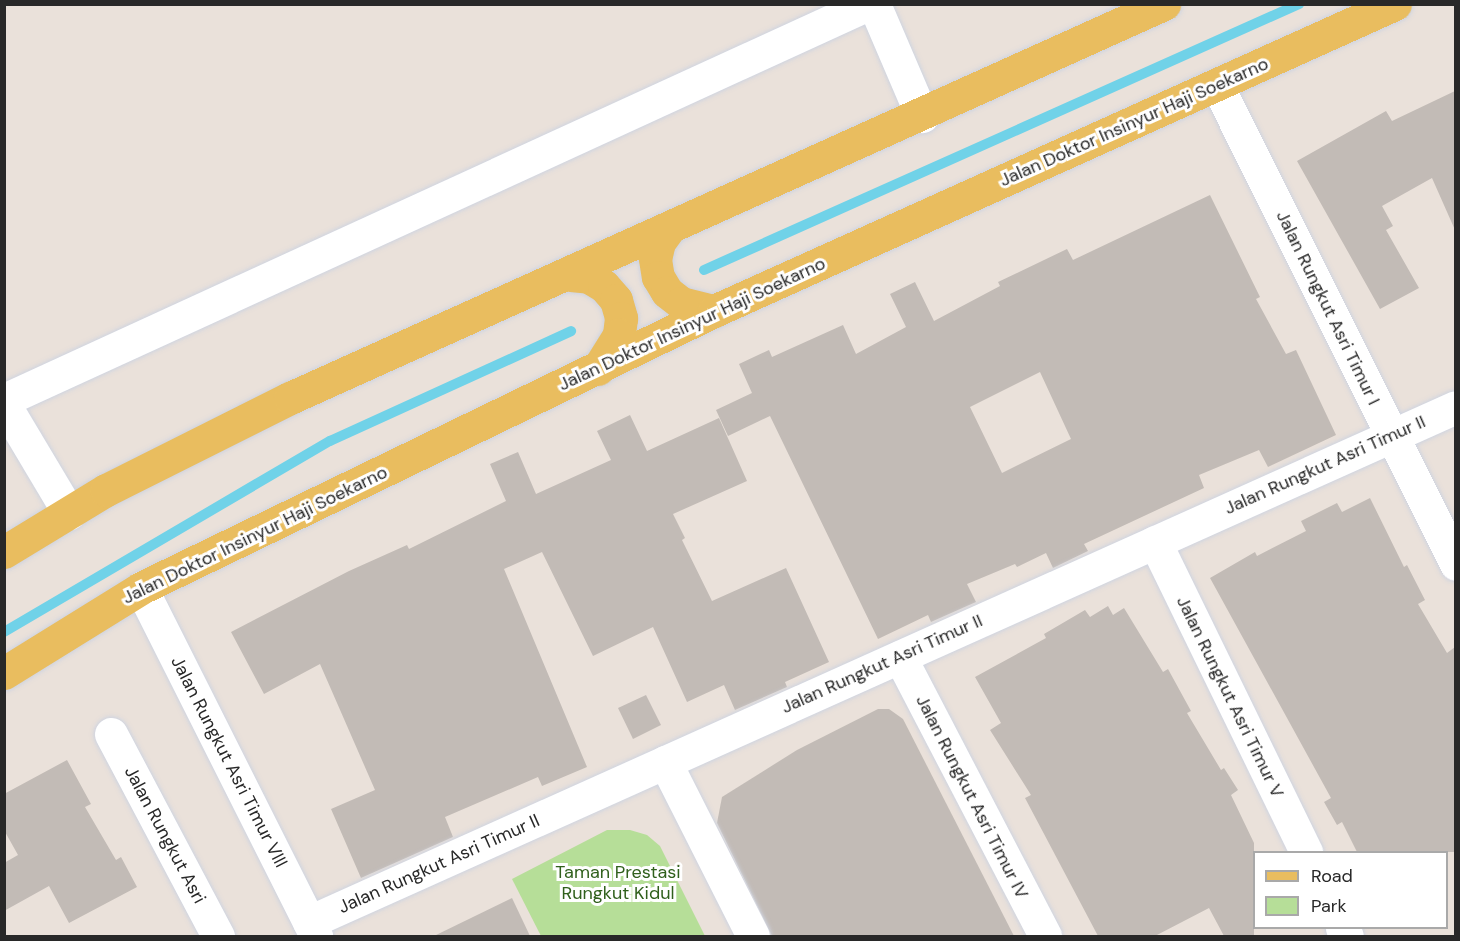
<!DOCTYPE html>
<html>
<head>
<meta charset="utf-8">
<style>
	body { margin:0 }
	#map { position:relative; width:1460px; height:941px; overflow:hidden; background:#eae1da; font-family:"DM Sans",sans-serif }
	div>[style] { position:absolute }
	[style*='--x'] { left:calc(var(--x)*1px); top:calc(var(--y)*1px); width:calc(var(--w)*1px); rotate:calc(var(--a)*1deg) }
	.green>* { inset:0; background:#b6de98 }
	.stream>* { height:10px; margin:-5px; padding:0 5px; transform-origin:5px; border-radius:5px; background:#70d2e8 }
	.building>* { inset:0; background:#c2bbb6 }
	.roads { filter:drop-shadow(0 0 2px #cfd4e0) drop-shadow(0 0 2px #cfd4e0) }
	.minor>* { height:33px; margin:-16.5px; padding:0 16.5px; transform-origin:16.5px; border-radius:16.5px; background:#fff }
	.major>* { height:33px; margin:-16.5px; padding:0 16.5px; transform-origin:16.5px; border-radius:16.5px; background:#e9bd5f }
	span { translate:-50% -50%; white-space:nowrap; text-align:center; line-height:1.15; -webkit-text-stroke:6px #fff; paint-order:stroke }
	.street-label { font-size:18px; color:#282828 }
	.park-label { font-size:18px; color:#30601c }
	.frame { position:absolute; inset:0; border:6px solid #282828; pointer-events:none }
	.legend { position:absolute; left:1253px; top:851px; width:195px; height:78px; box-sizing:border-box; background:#fff; border:2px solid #a9a9a9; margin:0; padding:8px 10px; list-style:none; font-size:18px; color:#282828 }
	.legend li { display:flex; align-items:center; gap:12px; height:30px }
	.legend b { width:30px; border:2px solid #a9a9a9 }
</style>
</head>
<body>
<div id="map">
	<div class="green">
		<div style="clip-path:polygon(607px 830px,630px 830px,647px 835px,660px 846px,705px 936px,541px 936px,512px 879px)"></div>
	</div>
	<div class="stream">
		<div style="--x:704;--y:270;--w:652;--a:-24.09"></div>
		<div style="--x:4;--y:632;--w:378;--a:-30.4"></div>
		<div style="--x:330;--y:441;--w:265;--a:-24.5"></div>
	</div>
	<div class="building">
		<div style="clip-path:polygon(1455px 91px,1455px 230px,1432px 178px,1382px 206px,1393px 226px,1386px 230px,1419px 288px,1380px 309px,1297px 161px,1386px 111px,1392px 121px)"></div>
		<div style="clip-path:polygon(evenodd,1210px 195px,1260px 297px,1256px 299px,1286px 354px,1296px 350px,1336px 435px,1268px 467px,1259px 450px,1199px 475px,1204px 488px,1084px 544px,1088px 551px,1053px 568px,1046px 553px,1017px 567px,1015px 564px,967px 584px,976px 602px,931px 622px,928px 615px,878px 639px,770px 416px,728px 436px,716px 410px,752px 393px,739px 364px,769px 350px,772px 357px,843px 325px,856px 354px,906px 327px,890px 294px,915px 282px,934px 321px,1000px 286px,998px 282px,1067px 249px,1073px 260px,1210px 195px,1040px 372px,1071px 439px,1002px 473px,970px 407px,1040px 372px)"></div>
		<div style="clip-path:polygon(630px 415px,647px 451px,719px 418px,747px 481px,673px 514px,685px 538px,682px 540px,712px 601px,786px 568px,829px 662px,785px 682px,787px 687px,735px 710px,724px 685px,687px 702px,653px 627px,593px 656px,542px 552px,504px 569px,587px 767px,542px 786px,538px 777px,445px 817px,453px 837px,361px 878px,331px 809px,375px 790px,320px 664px,264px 694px,231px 632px,349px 571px,407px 545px,409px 549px,506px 501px,490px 464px,518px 452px,536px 494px,611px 460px,597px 431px)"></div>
		<div style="clip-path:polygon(1370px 498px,1404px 567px,1407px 565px,1425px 600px,1418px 604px,1447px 653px,1455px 647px,1455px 852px,1357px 852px,1342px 822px,1337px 825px,1324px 802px,1331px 798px,1210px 578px,1255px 552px,1257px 556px,1306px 531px,1301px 521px,1337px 503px,1342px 512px)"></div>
		<div style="clip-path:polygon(1108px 606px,1113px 615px,1124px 608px,1163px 672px,1168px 669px,1191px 711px,1187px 713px,1221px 770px,1224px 768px,1238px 790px,1231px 795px,1254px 843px,1254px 936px,1224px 936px,1209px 908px,1155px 936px,1098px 936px,1025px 798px,1031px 795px,990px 730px,1001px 723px,975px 677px,1046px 638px,1044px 634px,1085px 610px,1090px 617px)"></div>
		<div style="clip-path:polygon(646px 695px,661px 725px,633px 739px,618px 708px)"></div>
		<div style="clip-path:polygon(878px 709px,889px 709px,903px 719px,1014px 936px,772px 936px,717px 823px,722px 797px,797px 750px)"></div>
		<div style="clip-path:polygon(67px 760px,91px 804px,85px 807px,116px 860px,121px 857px,137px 887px,69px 923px,49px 886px,4px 911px,4px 863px,18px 855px,4px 830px,4px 794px)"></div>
		<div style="clip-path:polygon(512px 898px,530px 936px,434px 936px)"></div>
	</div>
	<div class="roads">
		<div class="minor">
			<div style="--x:874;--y:4;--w:122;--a:66.8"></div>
			<div style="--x:1217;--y:85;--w:535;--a:63.48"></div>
			<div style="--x:4;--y:400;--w:950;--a:-24.62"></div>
			<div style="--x:4;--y:404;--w:127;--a:59.2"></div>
			<div style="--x:1155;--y:542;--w:345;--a:64"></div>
			<div style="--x:141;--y:588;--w:390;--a:63.3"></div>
			<div style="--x:900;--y:657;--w:314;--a:62.5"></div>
			<div style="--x:111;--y:734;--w:229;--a:62.1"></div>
			<div style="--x:665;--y:762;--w:195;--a:63.2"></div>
			<div style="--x:309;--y:922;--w:1257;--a:-24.18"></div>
			<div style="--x:1342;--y:928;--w:9;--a:58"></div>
		</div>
		<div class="major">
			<div style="--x:670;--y:227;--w:19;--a:126"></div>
			<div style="--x:659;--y:242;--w:17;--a:103"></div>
			<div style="--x:655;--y:259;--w:18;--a:81"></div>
			<div style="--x:658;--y:277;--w:17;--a:59"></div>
			<div style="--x:667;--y:292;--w:18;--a:38"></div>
			<div style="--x:681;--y:303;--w:34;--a:14"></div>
			<div style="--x:571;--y:275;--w:18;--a:6"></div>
			<div style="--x:589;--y:277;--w:17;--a:31"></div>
			<div style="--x:604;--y:286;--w:18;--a:49"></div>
			<div style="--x:616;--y:300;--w:19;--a:74"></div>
			<div style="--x:621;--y:318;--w:17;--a:97"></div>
			<div style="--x:619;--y:335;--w:40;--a:122"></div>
			<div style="--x:4;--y:552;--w:119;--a:-31.3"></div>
			<div style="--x:106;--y:490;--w:206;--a:-26.6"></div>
			<div style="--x:290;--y:398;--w:959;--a:-24.27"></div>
			<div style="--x:4;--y:673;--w:161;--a:-31.8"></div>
			<div style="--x:141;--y:588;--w:636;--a:-25.8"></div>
			<div style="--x:714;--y:311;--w:747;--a:-24.27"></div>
		</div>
	</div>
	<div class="street-label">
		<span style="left:1134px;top:122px;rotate:-24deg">Jalan Doktor Insinyur Haji Soekarno</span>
		<span style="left:1328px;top:308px;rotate:64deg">Jalan Rungkut Asri Timur I</span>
		<span style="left:692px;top:324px;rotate:-25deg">Jalan Doktor Insinyur Haji Soekarno</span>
		<span style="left:1325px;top:465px;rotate:-24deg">Jalan Rungkut Asri Timur II</span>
		<span style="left:255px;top:535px;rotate:-26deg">Jalan Doktor Insinyur Haji Soekarno</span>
		<span style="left:882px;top:664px;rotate:-24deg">Jalan Rungkut Asri Timur II</span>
		<span style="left:1230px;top:697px;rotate:64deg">Jalan Rungkut Asri Timur V</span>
		<span style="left:229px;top:762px;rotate:63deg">Jalan Rungkut Asri Timur VIII</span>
		<span style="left:972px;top:797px;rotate:63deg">Jalan Rungkut Asri Timur IV</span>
		<span style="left:165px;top:835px;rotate:62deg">Jalan Rungkut Asri</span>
		<span style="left:439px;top:864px;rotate:-24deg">Jalan Rungkut Asri Timur II</span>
	</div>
	<div class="park-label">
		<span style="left:618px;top:883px">Taman Prestasi<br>Rungkut Kidul</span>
	</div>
	<div class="frame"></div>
	<ul class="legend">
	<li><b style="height:8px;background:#e9bd5f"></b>Road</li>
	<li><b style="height:16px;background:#b6de98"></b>Park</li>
	</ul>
</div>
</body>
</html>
